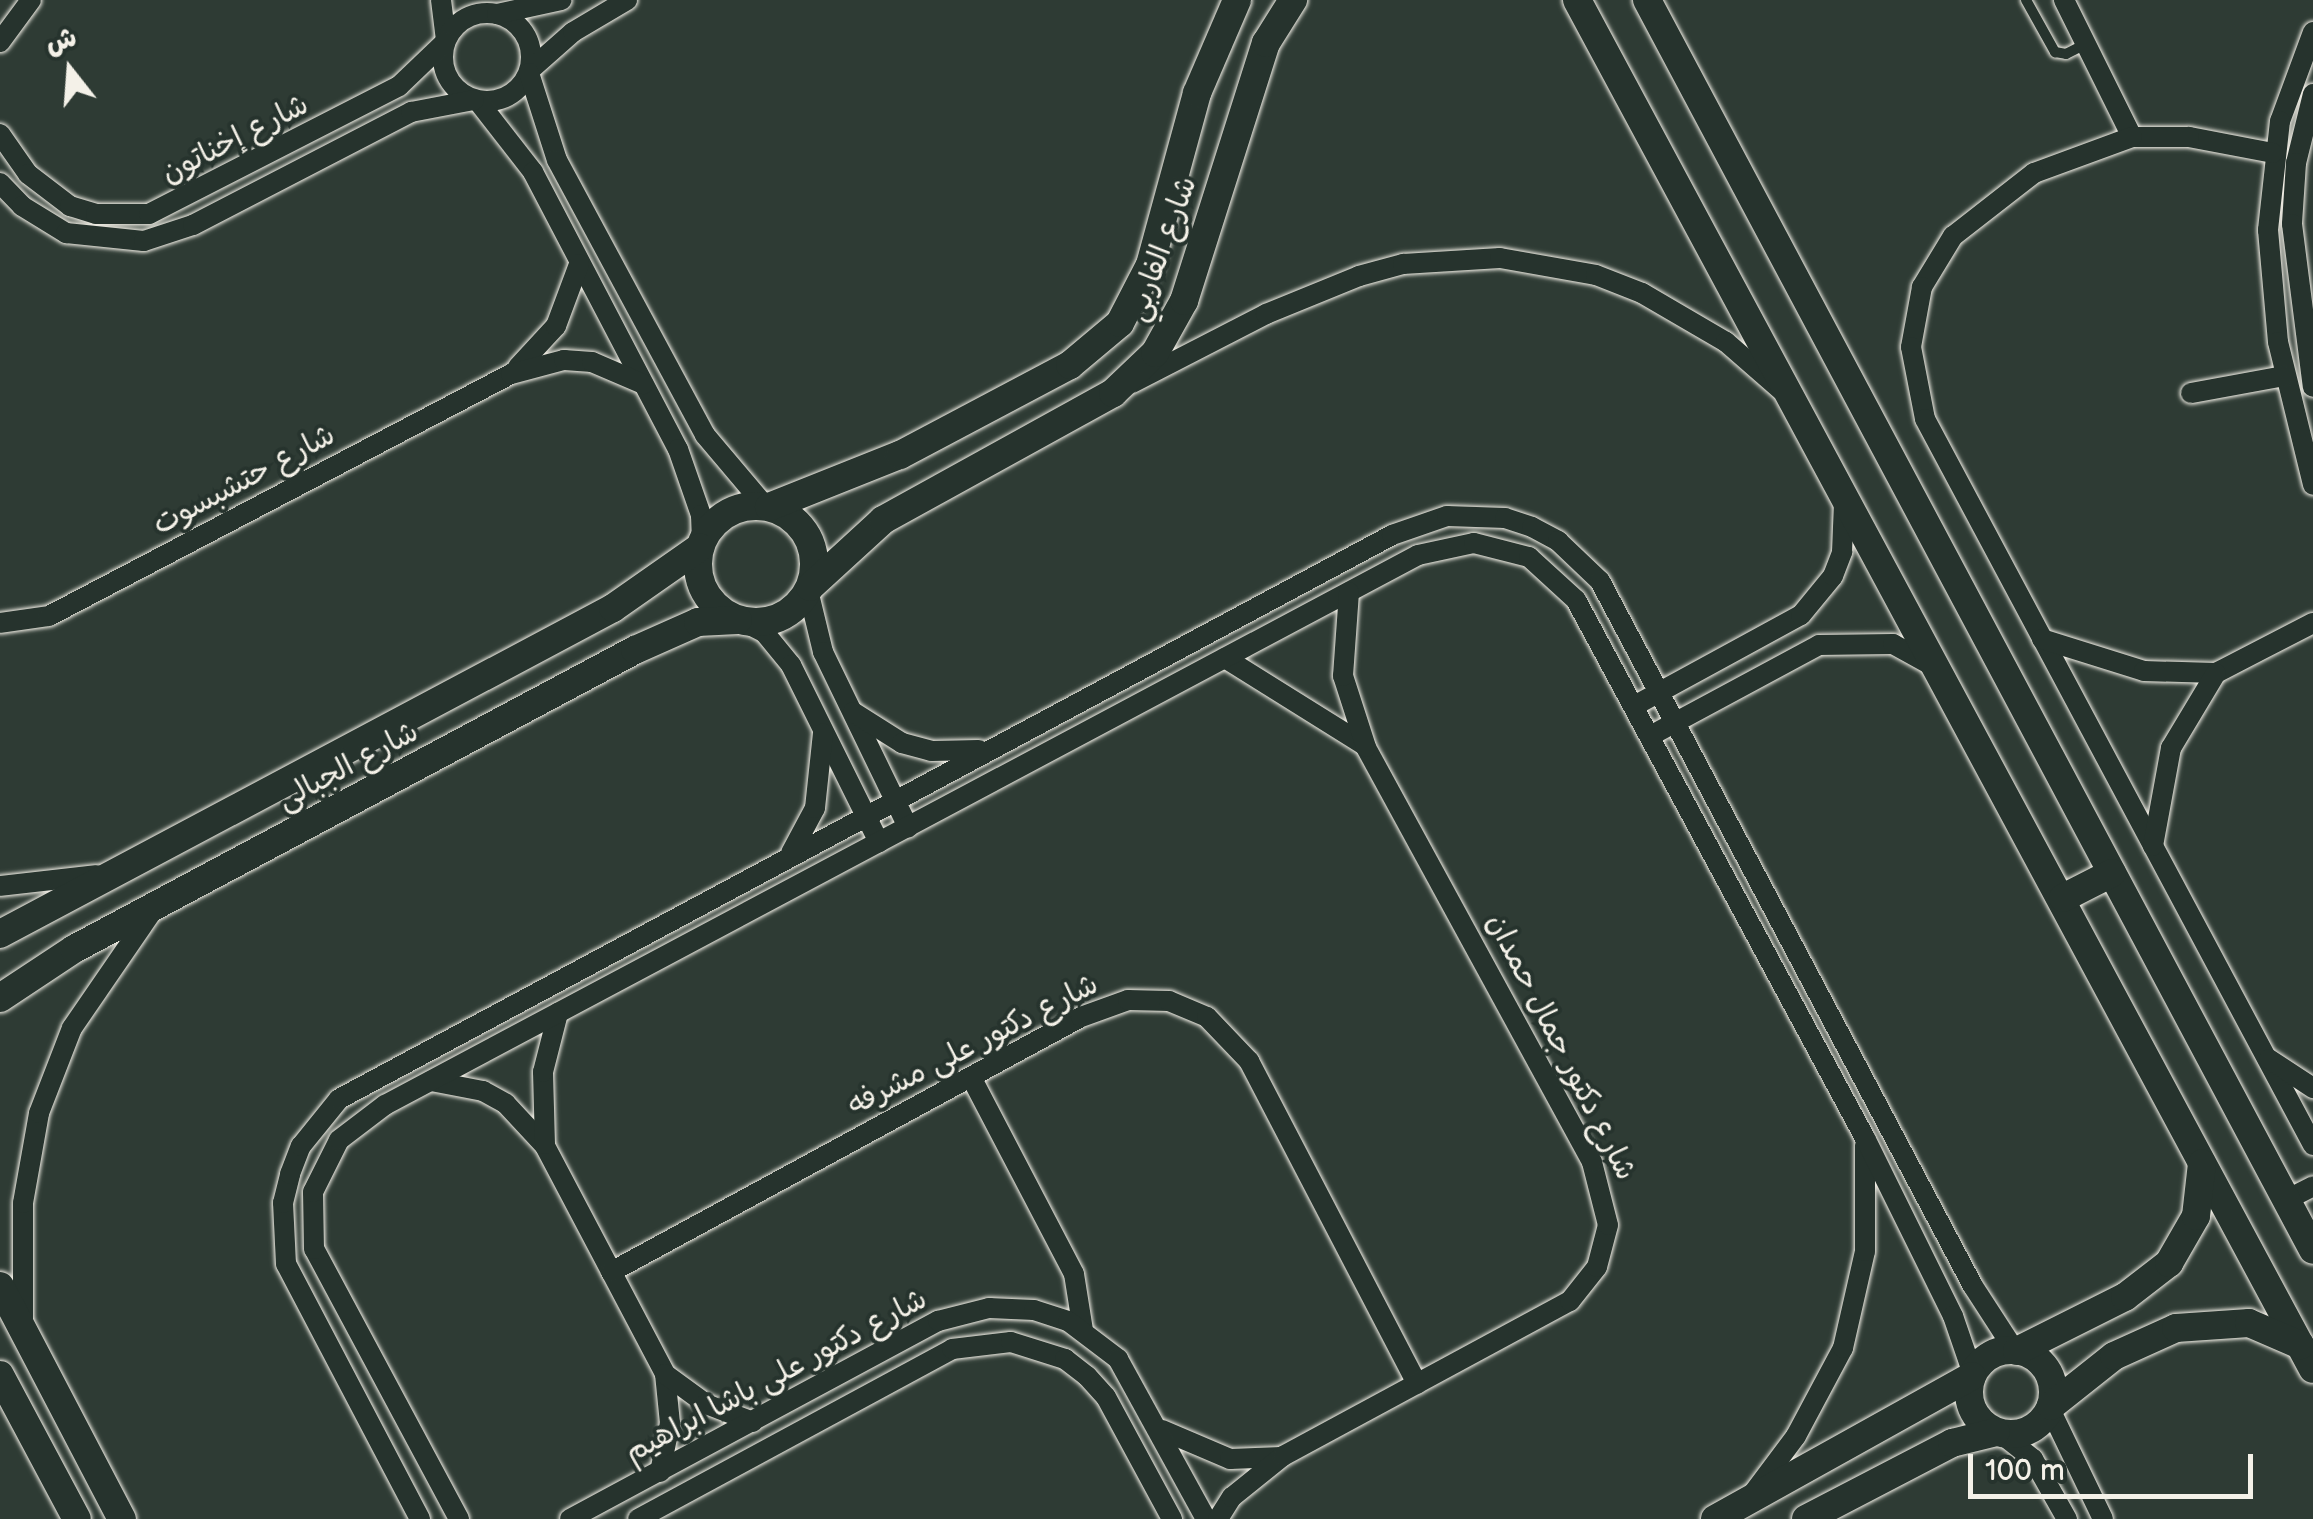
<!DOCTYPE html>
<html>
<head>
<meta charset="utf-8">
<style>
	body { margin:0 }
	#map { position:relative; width:2313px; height:1519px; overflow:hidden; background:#2e3b34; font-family:"Balsamiq Sans","Playpen Sans Arabic",sans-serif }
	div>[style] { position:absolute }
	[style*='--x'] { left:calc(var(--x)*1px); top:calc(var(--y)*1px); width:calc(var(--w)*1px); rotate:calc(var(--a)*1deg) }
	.roads { filter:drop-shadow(0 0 2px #f4f1e8) drop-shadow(0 0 2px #f4f1e8) }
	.lane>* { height:10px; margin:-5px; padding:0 5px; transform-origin:5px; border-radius:5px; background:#26332d }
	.street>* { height:20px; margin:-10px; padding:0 10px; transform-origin:10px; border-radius:10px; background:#26332d }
	.street>.ring { margin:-10px; padding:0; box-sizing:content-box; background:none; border:20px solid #26332d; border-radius:50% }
	.secondary>* { height:28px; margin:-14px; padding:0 14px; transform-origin:14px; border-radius:14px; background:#26332d }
	.secondary>.ring { margin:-14px; padding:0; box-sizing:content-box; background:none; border:28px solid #26332d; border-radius:50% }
	span { translate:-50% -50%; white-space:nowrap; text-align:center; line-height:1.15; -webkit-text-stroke:8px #26332d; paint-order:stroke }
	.street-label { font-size:30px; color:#f4f1e8 }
	.north { position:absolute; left:20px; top:20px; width:100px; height:100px; -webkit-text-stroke:8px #26332d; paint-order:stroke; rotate:343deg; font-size:28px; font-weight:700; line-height:40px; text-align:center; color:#f4f1e8 }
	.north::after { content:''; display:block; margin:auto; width:35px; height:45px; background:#f4f1e8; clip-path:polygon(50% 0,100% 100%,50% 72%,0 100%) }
	.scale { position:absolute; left:1968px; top:1454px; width:285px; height:45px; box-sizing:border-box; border:5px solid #f4f1e8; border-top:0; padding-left:12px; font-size:30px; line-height:35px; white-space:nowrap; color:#f4f1e8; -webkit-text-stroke:8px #26332d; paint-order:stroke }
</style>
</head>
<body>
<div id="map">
	<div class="roads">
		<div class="lane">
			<div style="--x:2026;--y:0;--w:60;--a:60.9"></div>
			<div style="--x:2055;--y:52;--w:11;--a:10"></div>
			<div style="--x:2066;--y:54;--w:22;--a:-27"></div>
		</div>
		<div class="street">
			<div style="--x:441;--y:0;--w:40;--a:82.9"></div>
			<div style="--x:2064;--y:0;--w:153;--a:63.6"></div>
			<div class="ring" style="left:443px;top:13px;width:68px;height:68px"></div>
			<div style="--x:497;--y:14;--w:66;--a:-12.3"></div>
			<div style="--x:2313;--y:32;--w:95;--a:110.3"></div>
			<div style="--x:2280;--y:121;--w:110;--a:96.3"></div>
			<div style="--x:2268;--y:230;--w:112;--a:84.9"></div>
			<div style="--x:2278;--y:342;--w:147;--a:76.2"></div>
			<div style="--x:0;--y:42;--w:52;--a:-53.6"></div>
			<div style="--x:530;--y:70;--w:57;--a:-41.5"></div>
			<div style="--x:573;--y:32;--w:63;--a:-30.7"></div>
			<div style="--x:529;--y:73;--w:91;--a:72.2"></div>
			<div style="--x:557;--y:160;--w:312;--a:61.7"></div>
			<div style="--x:705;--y:435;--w:93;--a:49.8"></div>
			<div style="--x:2313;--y:94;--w:71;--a:103.8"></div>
			<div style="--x:2296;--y:163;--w:61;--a:93.8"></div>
			<div style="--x:2292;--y:224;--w:164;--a:82.7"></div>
			<div style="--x:477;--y:100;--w:91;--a:52.1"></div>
			<div style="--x:533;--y:172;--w:313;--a:62.4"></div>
			<div style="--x:678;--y:449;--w:70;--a:70.8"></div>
			<div style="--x:701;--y:515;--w:26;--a:88"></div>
			<div style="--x:0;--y:134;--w:49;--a:55"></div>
			<div style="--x:28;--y:174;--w:53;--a:37.3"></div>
			<div style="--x:70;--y:206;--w:27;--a:17"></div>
			<div style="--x:96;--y:214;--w:53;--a:0"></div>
			<div style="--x:149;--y:214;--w:281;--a:-27.1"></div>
			<div style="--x:399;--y:86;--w:64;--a:-43.7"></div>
			<div style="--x:2273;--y:153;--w:86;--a:-169.2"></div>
			<div style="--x:2189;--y:137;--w:57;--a:180"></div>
			<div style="--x:2132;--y:137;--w:104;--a:159.8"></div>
			<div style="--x:2034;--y:173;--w:103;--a:142.1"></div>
			<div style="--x:1953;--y:236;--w:60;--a:121.3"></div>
			<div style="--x:1922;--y:287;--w:61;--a:100.4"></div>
			<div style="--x:1911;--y:347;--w:73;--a:79"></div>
			<div style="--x:1925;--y:419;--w:823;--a:61.88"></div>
			<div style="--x:0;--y:183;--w:32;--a:46"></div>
			<div style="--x:22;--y:206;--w:52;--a:31.5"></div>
			<div style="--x:66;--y:233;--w:78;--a:5.9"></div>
			<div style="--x:144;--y:241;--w:52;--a:-18.1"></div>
			<div style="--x:193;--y:225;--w:246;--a:-27.4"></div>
			<div style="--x:411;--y:112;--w:64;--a:-10.8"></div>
			<div style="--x:518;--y:367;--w:56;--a:-47.2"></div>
			<div style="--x:556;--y:326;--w:66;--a:-69.6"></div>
			<div style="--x:1132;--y:383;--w:151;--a:-27.2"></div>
			<div style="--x:1266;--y:314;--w:100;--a:-22.2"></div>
			<div style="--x:1359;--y:276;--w:46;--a:-15.3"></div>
			<div style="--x:1403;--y:264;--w:97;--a:-3.5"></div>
			<div style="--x:1500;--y:258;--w:97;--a:10"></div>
			<div style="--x:1596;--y:275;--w:49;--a:21.4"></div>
			<div style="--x:1642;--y:293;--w:97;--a:30.3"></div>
			<div style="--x:1726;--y:342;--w:73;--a:41.1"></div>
			<div style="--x:2191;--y:393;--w:95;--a:-10.4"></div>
			<div style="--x:808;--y:590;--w:64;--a:76.4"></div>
			<div style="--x:823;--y:652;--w:195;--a:64.1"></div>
			<div style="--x:742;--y:621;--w:25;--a:27"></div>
			<div style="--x:764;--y:632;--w:43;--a:50.7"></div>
			<div style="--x:791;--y:665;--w:198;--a:63.6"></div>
			<div style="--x:0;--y:623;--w:49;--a:-8.1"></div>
			<div style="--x:49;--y:616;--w:522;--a:-27.65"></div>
			<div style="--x:511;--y:374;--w:55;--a:-14.8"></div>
			<div style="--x:564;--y:360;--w:28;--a:4"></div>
			<div style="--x:592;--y:362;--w:56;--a:23.3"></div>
			<div style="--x:2042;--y:639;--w:107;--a:17.4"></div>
			<div style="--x:2144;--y:671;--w:72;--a:1.6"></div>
			<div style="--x:2216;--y:673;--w:109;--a:-27.3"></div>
			<div style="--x:1225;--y:658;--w:164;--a:32"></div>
			<div style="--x:1634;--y:706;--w:190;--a:-28.6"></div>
			<div style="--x:1801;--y:615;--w:50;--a:-50.6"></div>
			<div style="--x:1833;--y:576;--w:26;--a:-69"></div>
			<div style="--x:1842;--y:552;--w:49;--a:-87.7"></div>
			<div style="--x:853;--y:712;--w:58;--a:32.3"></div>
			<div style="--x:902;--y:743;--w:30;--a:15"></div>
			<div style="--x:931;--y:751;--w:48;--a:-1.2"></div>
			<div style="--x:1650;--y:736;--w:192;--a:-28.3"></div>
			<div style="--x:1819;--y:645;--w:74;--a:-0.8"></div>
			<div style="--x:1893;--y:644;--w:46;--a:28.8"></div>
			<div style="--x:2153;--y:846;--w:100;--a:-79.6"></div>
			<div style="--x:2171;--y:748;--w:87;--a:-59"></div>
			<div style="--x:791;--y:853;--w:51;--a:-61.9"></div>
			<div style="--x:815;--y:808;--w:75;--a:-83.9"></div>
			<div style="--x:0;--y:886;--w:97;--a:-6.5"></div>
			<div style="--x:2269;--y:1059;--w:53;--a:33.4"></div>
			<div style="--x:971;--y:1077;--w:222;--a:62.4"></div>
			<div style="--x:1074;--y:1274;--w:57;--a:80.9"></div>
			<div style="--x:431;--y:1081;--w:53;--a:10.9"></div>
			<div style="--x:483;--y:1091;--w:26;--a:29"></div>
			<div style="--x:506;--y:1104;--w:57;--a:47.1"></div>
			<div style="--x:545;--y:1146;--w:258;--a:62.2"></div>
			<div style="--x:665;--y:1374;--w:49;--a:84.2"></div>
			<div style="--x:670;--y:1423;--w:50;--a:101.5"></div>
			<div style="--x:545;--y:1144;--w:72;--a:-91.6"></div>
			<div style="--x:543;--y:1072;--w:61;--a:-75.7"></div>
			<div style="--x:2286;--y:1200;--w:30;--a:-27"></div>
			<div style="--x:611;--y:1272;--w:535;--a:-28.48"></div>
			<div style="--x:1081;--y:1017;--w:50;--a:-19.9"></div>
			<div style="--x:1128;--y:1000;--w:41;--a:1.4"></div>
			<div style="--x:1169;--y:1001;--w:41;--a:22.8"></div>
			<div style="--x:1207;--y:1017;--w:61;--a:46.3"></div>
			<div style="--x:1249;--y:1061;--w:364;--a:62.5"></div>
			<div style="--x:23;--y:1326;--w:123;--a:-90"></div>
			<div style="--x:23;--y:1203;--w:91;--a:-79.9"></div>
			<div style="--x:39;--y:1113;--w:91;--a:-68.8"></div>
			<div style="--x:72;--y:1028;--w:140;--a:-55.5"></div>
			<div style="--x:665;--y:1374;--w:51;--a:36.2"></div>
			<div style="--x:706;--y:1404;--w:50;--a:21"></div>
			<div style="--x:2050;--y:1409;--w:122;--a:64.3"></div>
			<div style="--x:1162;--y:1430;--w:74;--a:23.1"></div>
			<div style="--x:1230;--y:1459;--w:51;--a:-2.2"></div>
			<div style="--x:2000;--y:1433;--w:42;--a:38.2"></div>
			<div style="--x:2033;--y:1459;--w:69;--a:60.5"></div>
			<div style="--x:1754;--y:1492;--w:70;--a:-53.1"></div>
			<div style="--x:1796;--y:1436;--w:100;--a:-61.9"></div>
			<div style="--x:1843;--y:1348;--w:99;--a:-77.2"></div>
			<div style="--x:1865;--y:1251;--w:106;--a:-90"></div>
			<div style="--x:420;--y:1519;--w:288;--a:-117.7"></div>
			<div style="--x:286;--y:1264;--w:61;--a:-92.8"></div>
			<div style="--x:283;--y:1203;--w:30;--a:-76"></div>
			<div style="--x:290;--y:1174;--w:30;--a:-69"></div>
			<div style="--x:301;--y:1146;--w:60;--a:-51"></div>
			<div style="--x:339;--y:1099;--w:1195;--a:-28.17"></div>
			<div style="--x:1392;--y:535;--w:58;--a:-19.1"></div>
			<div style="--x:1447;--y:516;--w:58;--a:2"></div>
			<div style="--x:1505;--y:518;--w:28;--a:18"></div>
			<div style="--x:1532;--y:527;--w:30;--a:28"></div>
			<div style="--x:1558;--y:541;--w:58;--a:43.6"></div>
			<div style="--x:1600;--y:581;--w:798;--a:62.12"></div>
			<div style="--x:1973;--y:1286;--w:77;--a:57.1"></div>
			<div style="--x:459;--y:1519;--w:306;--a:-118.2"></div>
			<div style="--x:314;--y:1249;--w:57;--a:-91"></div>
			<div style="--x:313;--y:1192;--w:58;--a:-63.4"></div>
			<div style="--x:339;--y:1140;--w:58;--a:-37.3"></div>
			<div style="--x:385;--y:1105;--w:1170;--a:-28.03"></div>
			<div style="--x:1418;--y:555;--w:57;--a:-12.1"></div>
			<div style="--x:1474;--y:543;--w:57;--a:14.3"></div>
			<div style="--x:1529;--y:557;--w:64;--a:42.5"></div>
			<div style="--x:1576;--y:600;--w:611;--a:61.76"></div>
			<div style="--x:1865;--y:1138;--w:199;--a:63.7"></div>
			<div style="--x:1953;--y:1316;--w:61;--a:71"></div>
			<div style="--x:570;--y:1519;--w:418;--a:-28.3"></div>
			<div style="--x:938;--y:1321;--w:53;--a:-14.3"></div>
			<div style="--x:989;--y:1308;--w:45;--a:2.5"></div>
			<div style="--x:1034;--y:1310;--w:36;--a:18"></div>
			<div style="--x:1068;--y:1321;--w:63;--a:37.2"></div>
			<div style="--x:1118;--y:1359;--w:183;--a:61.2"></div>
			<div style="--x:638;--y:1519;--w:357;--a:-28.4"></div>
			<div style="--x:952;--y:1349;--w:59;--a:-6.8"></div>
			<div style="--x:1011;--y:1342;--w:57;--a:17.5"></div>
			<div style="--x:1065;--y:1359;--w:28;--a:38"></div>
			<div style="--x:1087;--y:1376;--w:28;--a:48"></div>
			<div style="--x:1106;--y:1397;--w:139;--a:61.6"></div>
			<div style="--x:1218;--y:1519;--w:26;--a:-58"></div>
			<div style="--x:1232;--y:1497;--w:65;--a:-38.8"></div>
			<div style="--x:1283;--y:1456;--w:326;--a:-28.4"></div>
			<div style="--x:1570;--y:1301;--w:43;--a:-51.5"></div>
			<div style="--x:1597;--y:1267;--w:43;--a:-75.3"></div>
			<div style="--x:1608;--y:1225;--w:65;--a:-104.3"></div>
			<div style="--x:1592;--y:1162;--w:473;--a:-118.6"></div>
			<div style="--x:1366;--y:747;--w:75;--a:-107.9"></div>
			<div style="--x:1343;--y:676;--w:84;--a:-85.9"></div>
		</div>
		<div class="secondary">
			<div style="--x:1577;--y:0;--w:1554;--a:61.74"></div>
			<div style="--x:1647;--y:0;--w:1416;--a:61.95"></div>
			<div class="ring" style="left:698px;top:506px;width:88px;height:88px"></div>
			<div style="--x:769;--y:507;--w:141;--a:-21.7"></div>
			<div style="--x:900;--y:455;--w:192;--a:-27.9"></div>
			<div style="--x:1070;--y:365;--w:65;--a:-40"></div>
			<div style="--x:1120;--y:323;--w:65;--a:-62.7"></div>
			<div style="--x:1150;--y:265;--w:178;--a:-74.7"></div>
			<div style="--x:1197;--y:93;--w:101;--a:-66.7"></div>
			<div style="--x:810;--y:587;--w:99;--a:-42.5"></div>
			<div style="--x:883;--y:520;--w:263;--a:-28.9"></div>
			<div style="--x:1113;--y:393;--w:58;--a:-43.6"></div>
			<div style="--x:1155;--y:353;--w:60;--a:-60.9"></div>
			<div style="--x:1184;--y:301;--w:271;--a:-72.4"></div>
			<div style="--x:1266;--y:43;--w:51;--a:-57.9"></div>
			<div style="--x:2063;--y:898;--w:55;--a:-27"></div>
			<div style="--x:0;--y:934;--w:694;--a:-28"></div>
			<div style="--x:613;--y:608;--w:106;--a:-35"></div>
			<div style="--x:0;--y:998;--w:89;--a:-33.5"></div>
			<div style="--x:74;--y:949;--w:636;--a:-28.06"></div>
			<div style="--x:635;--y:650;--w:69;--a:-24"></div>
			<div style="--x:698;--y:622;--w:40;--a:-2.9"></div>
			<div style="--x:0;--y:1286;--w:263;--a:62.4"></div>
			<div class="ring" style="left:1969px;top:1350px;width:56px;height:56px"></div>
			<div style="--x:2017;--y:1351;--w:121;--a:-26.6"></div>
			<div style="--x:2125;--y:1297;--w:56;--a:-37.7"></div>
			<div style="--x:2169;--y:1263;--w:54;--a:-60.1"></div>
			<div style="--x:2196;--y:1216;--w:53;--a:-83.5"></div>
			<div style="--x:0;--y:1375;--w:163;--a:61.9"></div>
			<div style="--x:2051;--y:1406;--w:80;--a:-38.4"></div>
			<div style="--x:2114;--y:1356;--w:68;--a:-24.3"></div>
			<div style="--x:2176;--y:1328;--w:73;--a:-3.9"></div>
			<div style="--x:2249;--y:1323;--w:56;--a:23.3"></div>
			<div style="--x:1715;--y:1519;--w:294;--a:-29.1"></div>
			<div style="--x:1806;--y:1519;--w:165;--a:-27.5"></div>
			<div style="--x:1952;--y:1443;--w:45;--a:-14"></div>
		</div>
	</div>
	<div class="street-label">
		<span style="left:235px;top:139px;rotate:-27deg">شارع إخناتون</span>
		<span style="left:1162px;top:249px;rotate:-70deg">شارع الفاربي</span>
		<span style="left:244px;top:480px;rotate:-28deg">شارع حتشبسوت</span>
		<span style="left:348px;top:766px;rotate:-28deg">شارع الجبالى</span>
		<span style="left:973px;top:1045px;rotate:-27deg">شارع دكتور على مشرفه</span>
		<span style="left:1561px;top:1047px;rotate:63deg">شارع دكتور جمال حمدان</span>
		<span style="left:776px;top:1376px;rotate:-28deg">شارع دكتور على باشا ابراهيم</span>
	</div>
	<div class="north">ش</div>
	<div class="scale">100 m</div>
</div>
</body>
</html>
